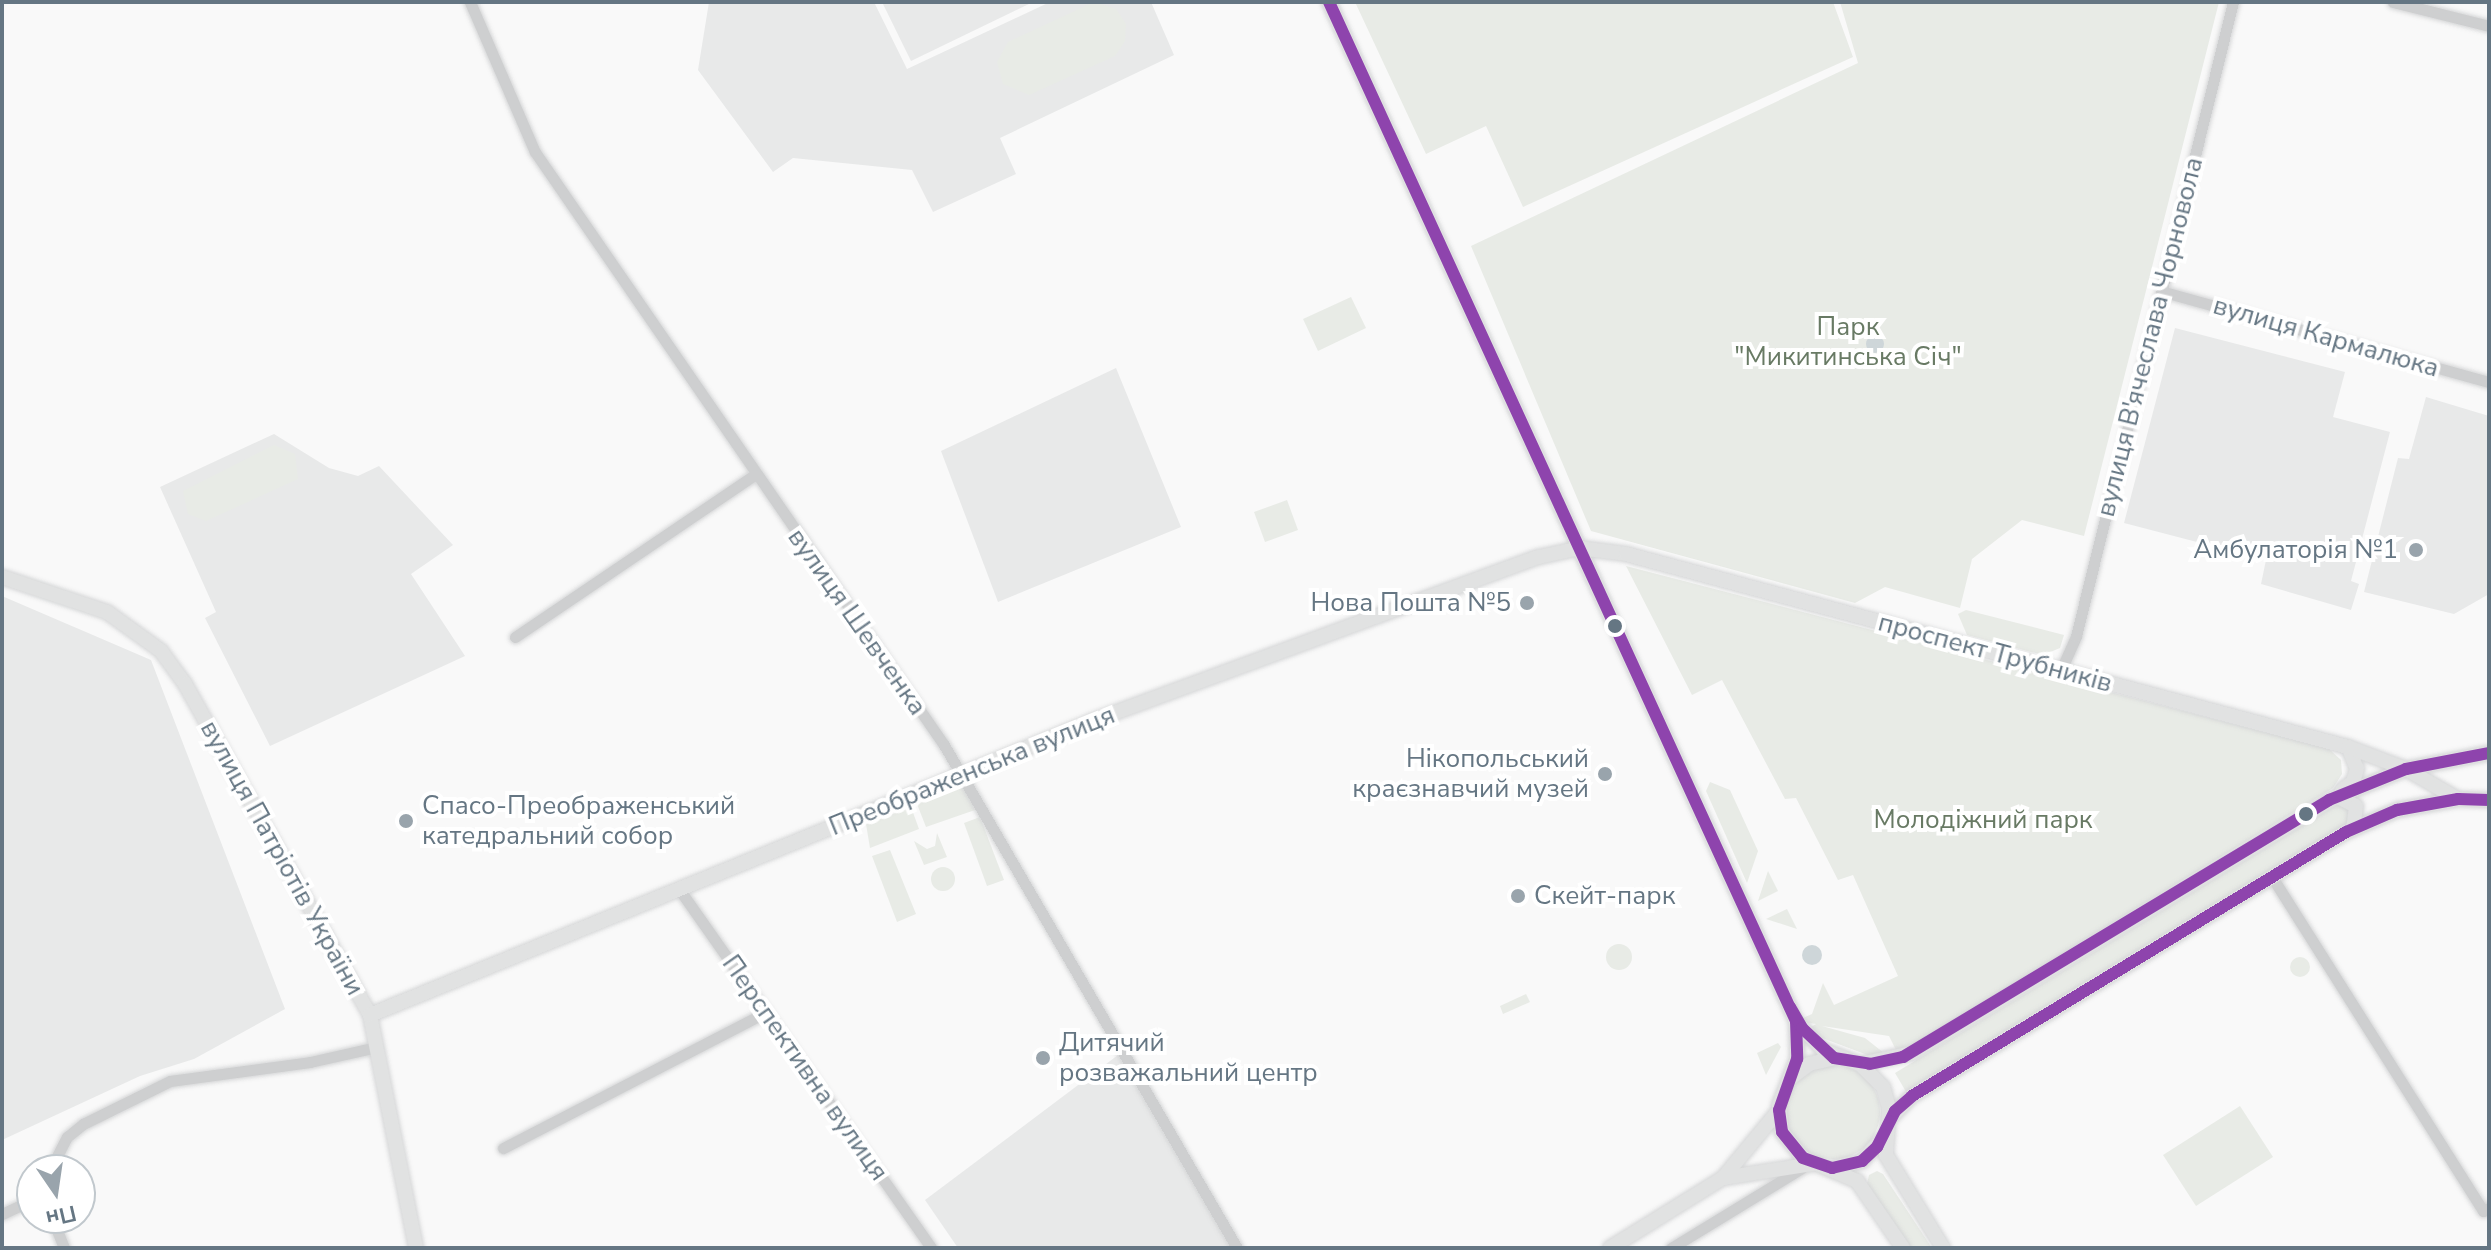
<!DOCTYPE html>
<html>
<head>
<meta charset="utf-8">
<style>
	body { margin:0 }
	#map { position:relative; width:2491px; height:1250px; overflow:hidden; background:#f9f9f9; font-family:"Nunito Sans",sans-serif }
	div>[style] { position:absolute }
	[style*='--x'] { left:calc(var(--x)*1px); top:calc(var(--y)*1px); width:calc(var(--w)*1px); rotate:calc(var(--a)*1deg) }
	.built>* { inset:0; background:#e8e9e9 }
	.green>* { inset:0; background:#e8ebe6 }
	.round { border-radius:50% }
	.water>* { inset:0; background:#ced6d9 }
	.roads { filter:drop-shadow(0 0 2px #d5d6d7) drop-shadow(0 0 2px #d5d6d7) }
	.minor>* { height:11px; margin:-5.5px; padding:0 5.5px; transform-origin:5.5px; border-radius:5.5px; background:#cecfd0 }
	.major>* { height:14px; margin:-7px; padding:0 7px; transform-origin:7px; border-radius:7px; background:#e1e2e2 }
	.bus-1>* { height:12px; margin:-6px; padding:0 6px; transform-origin:6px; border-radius:6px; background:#8e44ad }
	.dots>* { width:22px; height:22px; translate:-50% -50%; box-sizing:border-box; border:4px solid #fff; border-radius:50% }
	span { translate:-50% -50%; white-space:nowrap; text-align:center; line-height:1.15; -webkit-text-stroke:8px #fff; paint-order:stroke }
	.park-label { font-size:26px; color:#687a64 }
	.street-label { font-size:26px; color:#657683 }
	.poi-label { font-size:26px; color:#657683 }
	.right { translate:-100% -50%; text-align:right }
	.left { translate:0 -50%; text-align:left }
	.frame { position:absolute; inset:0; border:4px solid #657683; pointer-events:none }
	.north { position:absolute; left:16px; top:1154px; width:80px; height:80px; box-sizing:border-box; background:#fff; border:2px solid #c1c8cd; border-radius:50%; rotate:167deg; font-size:22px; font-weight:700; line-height:32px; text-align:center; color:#657683 }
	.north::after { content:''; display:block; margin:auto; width:28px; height:36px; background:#99a4ac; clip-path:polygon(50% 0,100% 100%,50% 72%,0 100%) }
</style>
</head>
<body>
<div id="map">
	<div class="built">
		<div style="clip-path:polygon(709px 2px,874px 2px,907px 69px,1050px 2px,1151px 2px,1174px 55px,1000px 138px,1016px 174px,933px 212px,912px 170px,793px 158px,773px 172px,698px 70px)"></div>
		<div style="clip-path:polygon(882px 2px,1031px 2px,1031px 3px,911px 61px)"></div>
		<div style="clip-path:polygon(2175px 328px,2345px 372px,2333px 417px,2390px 432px,2351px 581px,2359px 584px,2351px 610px,2261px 584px,2266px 560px,2124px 523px)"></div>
		<div style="clip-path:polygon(1116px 368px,1181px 527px,998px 602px,941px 451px)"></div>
		<div style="clip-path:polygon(2426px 397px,2489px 416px,2489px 594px,2454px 614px,2364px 592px,2398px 458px,2409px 459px)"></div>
		<div style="clip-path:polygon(274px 434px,329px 468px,358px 476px,379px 466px,453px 545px,411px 574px,465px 656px,270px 746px,205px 618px,216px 612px,160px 487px)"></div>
		<div style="clip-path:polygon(2px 596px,151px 660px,285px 1009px,194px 1059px,140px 1076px,2px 1140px)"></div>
		<div style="clip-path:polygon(1118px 1055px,1231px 1248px,958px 1248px,925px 1200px)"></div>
	</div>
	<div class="green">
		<div style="clip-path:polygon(1094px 2px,1116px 9px,1126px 24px,1125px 41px,1115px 56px,1029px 95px,1003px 84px,997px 62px,1008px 42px)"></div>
		<div style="clip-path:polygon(1355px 2px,1833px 2px,1853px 57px,1523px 207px,1486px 126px,1426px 154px)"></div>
		<div style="clip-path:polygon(1840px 2px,2219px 2px,2084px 536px,2022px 520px,1972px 559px,1960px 608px,1885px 587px,1855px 603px,1591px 531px,1471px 246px,1858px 63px)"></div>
		<div style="clip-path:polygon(1351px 297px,1366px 328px,1318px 351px,1303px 319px)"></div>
		<div style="clip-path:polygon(274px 445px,295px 454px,298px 479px,206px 521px,188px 514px,183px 491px)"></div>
		<div style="clip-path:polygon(1287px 500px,1298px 530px,1265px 542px,1254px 512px)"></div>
		<div style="clip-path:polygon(1626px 566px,2329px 749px,2341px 760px,2342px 774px,2333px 788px,1898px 1054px,1889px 1036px,1822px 1026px,1865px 1038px,1889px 1057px,1873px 1057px,1817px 1036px,1811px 1027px,1816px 1024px,1796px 1021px,1812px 1014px,1823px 983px,1834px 1005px,1898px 976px,1853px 875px,1838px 880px,1796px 798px,1785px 799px,1722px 680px,1692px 695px)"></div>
		<div style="clip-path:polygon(1966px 610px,2064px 635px,2060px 648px,2043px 655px,1967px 635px,1958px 614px)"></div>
		<div style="clip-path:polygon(1710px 782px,1730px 790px,1758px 851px,1747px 883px,1706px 791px)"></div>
		<div style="clip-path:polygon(964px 786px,975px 810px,926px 827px,917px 804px)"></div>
		<div style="clip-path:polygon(2340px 803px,2347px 805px,2352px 821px,1908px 1095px,1895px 1073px)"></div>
		<div style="clip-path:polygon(911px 807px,919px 829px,870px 848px,866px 824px)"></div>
		<div style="clip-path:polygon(980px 817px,1004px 880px,987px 886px,964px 823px)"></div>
		<div style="clip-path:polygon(937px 833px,947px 857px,924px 865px,914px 841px,927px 849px,935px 846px)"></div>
		<div style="clip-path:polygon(890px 850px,916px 914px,897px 922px,872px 856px)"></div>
		<div class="round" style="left:931px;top:867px;width:24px;height:24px"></div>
		<div style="clip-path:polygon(1768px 871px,1778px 891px,1758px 901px)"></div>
		<div style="clip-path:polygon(1787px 909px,1797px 929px,1766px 919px)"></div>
		<div class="round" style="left:1606px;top:944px;width:26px;height:26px"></div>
		<div class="round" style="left:2290px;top:957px;width:20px;height:20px"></div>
		<div style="clip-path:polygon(1526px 994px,1530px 1002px,1503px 1014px,1500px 1006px)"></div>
		<div style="clip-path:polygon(1778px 1043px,1781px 1047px,1766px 1075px,1757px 1053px)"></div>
		<div class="round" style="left:1786px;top:1065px;width:94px;height:94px"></div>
		<div style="clip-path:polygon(2240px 1106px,2273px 1157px,2196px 1206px,2163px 1155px)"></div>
		<div style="clip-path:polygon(1877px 1171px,1883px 1174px,1932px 1248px,1909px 1248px,1867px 1184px,1869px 1175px)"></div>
	</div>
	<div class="water">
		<div class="round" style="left:1866px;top:335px;width:18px;height:18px"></div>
		<div class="round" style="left:1802px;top:945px;width:20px;height:20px"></div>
	</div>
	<div class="roads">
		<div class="minor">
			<div style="--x:470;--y:2;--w:163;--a:66.6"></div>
			<div style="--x:535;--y:152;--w:720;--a:55.41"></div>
			<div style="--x:944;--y:745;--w:582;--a:59.78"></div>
			<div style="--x:2393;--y:2;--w:99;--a:14"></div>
			<div style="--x:2164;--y:292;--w:337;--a:15.5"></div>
			<div style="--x:515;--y:637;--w:289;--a:-34.1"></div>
			<div style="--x:2061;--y:670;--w:37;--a:-66"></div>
			<div style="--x:2076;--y:636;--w:653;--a:-76.09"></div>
			<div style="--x:2272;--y:877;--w:395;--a:57.7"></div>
			<div style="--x:2483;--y:1211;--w:7;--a:-27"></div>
			<div style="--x:679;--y:889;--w:439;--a:54.9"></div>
			<div style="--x:503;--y:1148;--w:296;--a:-27.3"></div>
			<div style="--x:50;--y:1170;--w:37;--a:-63"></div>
			<div style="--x:67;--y:1137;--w:21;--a:-39"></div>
			<div style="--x:83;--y:1124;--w:97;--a:-26.3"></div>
			<div style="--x:170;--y:1081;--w:141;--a:-7.7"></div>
			<div style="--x:310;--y:1062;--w:69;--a:-12.6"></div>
			<div style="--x:2;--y:1214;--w:33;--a:-25"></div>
			<div style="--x:52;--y:1218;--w:32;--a:68"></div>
			<div style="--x:1671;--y:1248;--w:153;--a:-31.4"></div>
		</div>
		<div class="major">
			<div style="--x:1329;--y:2;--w:1121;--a:65.38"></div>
			<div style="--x:1796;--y:1021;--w:40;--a:47"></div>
			<div style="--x:1823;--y:1050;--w:40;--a:21"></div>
			<div style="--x:1860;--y:1064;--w:33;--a:45"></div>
			<div style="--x:1883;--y:1087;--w:22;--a:74"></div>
			<div style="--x:1889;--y:1108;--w:47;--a:93.7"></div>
			<div style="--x:1886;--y:1155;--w:109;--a:58.5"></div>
			<div style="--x:2;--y:577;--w:111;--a:18.4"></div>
			<div style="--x:107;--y:612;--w:67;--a:35.8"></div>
			<div style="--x:161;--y:651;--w:41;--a:54"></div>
			<div style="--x:185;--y:684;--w:379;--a:60.8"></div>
			<div style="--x:370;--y:1015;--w:237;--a:78.8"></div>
			<div style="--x:2342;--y:790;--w:14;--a:-36"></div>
			<div style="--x:2353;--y:782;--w:14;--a:-73"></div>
			<div style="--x:2357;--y:769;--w:24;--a:-112"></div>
			<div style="--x:2338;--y:797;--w:20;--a:27"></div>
			<div style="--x:2356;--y:806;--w:23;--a:97"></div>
			<div style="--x:370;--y:1015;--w:783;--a:-22.14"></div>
			<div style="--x:1095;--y:720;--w:473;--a:-20.2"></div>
			<div style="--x:1539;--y:557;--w:42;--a:-12.4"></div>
			<div style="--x:1580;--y:548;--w:46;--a:7.4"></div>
			<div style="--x:1626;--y:554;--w:747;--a:14.97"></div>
			<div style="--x:2348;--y:747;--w:62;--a:20.8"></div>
			<div style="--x:2406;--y:769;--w:60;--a:30"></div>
			<div style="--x:1796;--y:1022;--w:37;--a:88"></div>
			<div style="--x:1797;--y:1059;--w:49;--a:111.4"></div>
			<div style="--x:1779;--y:1105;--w:27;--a:84"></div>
			<div style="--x:1782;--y:1132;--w:33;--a:51"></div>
			<div style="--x:1803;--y:1158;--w:59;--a:23.1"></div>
			<div style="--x:1857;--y:1181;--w:81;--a:55.5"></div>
			<div style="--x:1860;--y:1064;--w:53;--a:-11.9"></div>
			<div style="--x:1912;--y:1053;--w:488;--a:-31.2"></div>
			<div style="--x:2329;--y:800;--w:83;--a:-21.9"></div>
			<div style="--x:2406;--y:769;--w:85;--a:-10.9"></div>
			<div style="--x:1792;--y:1077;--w:21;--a:-37"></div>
			<div style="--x:1809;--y:1064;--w:26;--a:-13"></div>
			<div style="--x:1889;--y:1119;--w:33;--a:-45"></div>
			<div style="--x:1912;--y:1096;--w:508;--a:-31.31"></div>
			<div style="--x:2346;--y:832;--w:56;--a:-23.3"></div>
			<div style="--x:2397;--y:810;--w:62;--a:-10.2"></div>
			<div style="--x:2458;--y:799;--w:31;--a:2"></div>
			<div style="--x:1832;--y:1168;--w:31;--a:-13"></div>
			<div style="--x:1862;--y:1161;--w:31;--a:-48"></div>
			<div style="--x:1723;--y:1178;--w:90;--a:-8.9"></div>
			<div style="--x:1610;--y:1248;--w:133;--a:-31.8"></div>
			<div style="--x:1723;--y:1178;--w:88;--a:-50.5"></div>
		</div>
	</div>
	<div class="bus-1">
		<div style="--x:1329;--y:2;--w:1121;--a:65.38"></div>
		<div style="--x:1796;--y:1021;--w:38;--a:88"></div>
		<div style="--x:1797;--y:1059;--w:54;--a:109.4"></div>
		<div style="--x:1779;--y:1110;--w:22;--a:82"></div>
		<div style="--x:1782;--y:1132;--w:33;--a:51"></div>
		<div style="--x:1803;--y:1158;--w:31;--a:19"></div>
		<div style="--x:1832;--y:1168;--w:31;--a:-13"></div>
		<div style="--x:1862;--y:1161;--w:21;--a:-43"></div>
		<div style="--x:1877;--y:1147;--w:40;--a:-63.4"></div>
		<div style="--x:1895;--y:1111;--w:23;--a:-41"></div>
		<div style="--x:1912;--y:1096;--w:508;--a:-31.31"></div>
		<div style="--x:2346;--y:832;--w:56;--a:-23.3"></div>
		<div style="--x:2397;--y:810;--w:62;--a:-10.2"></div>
		<div style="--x:2458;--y:799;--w:31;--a:2"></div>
		<div style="--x:1790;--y:1007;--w:24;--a:60"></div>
		<div style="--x:1802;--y:1028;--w:44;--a:43.2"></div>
		<div style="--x:1834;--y:1058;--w:36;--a:9"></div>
		<div style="--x:1870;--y:1064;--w:34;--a:-12"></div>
		<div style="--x:1903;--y:1057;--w:498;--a:-31.1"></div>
		<div style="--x:2329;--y:800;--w:83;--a:-21.9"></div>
		<div style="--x:2406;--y:769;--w:85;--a:-10.9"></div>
	</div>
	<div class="dots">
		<div style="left:2416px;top:550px;background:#99a4ac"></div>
		<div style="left:1527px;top:603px;background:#99a4ac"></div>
		<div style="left:1615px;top:626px;background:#657683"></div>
		<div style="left:1605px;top:774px;background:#99a4ac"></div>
		<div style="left:2306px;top:814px;background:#657683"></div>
		<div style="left:406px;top:821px;background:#99a4ac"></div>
		<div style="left:1518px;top:896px;background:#99a4ac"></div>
		<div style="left:1043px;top:1058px;background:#99a4ac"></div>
	</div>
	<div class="park-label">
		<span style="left:1848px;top:342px">Парк<br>"Микитинська Січ"</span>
		<span style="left:1983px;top:820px">Молодіжний парк</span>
	</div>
	<div class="street-label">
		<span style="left:2150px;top:337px;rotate:-76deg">вулиця В'ячеслава Чорновола</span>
		<span style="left:2326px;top:337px;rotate:16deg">вулиця Кармалюка</span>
		<span style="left:857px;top:622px;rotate:55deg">вулиця Шевченка</span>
		<span style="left:1995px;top:653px;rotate:15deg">проспект Трубників</span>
		<span style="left:972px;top:771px;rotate:-22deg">Преображенська вулиця</span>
		<span style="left:282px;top:858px;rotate:61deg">вулиця Патріотів України</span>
		<span style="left:805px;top:1068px;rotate:55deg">Перспективна вулиця</span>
	</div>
	<div class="poi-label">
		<span class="right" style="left:2398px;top:550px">Амбулаторія №1</span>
		<span class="right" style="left:1511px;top:603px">Нова Пошта №5</span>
		<span class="right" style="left:1589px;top:774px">Нiкопольський<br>краєзнавчий музей</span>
		<span class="left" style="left:422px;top:821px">Спасо-Преображенський<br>катедральний собор</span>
		<span class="left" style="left:1534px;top:896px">Скейт-парк</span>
		<span class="left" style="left:1059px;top:1058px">Дитячий<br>розважальний центр</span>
	</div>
	<div class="frame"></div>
	<div class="north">Пн</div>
</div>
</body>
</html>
